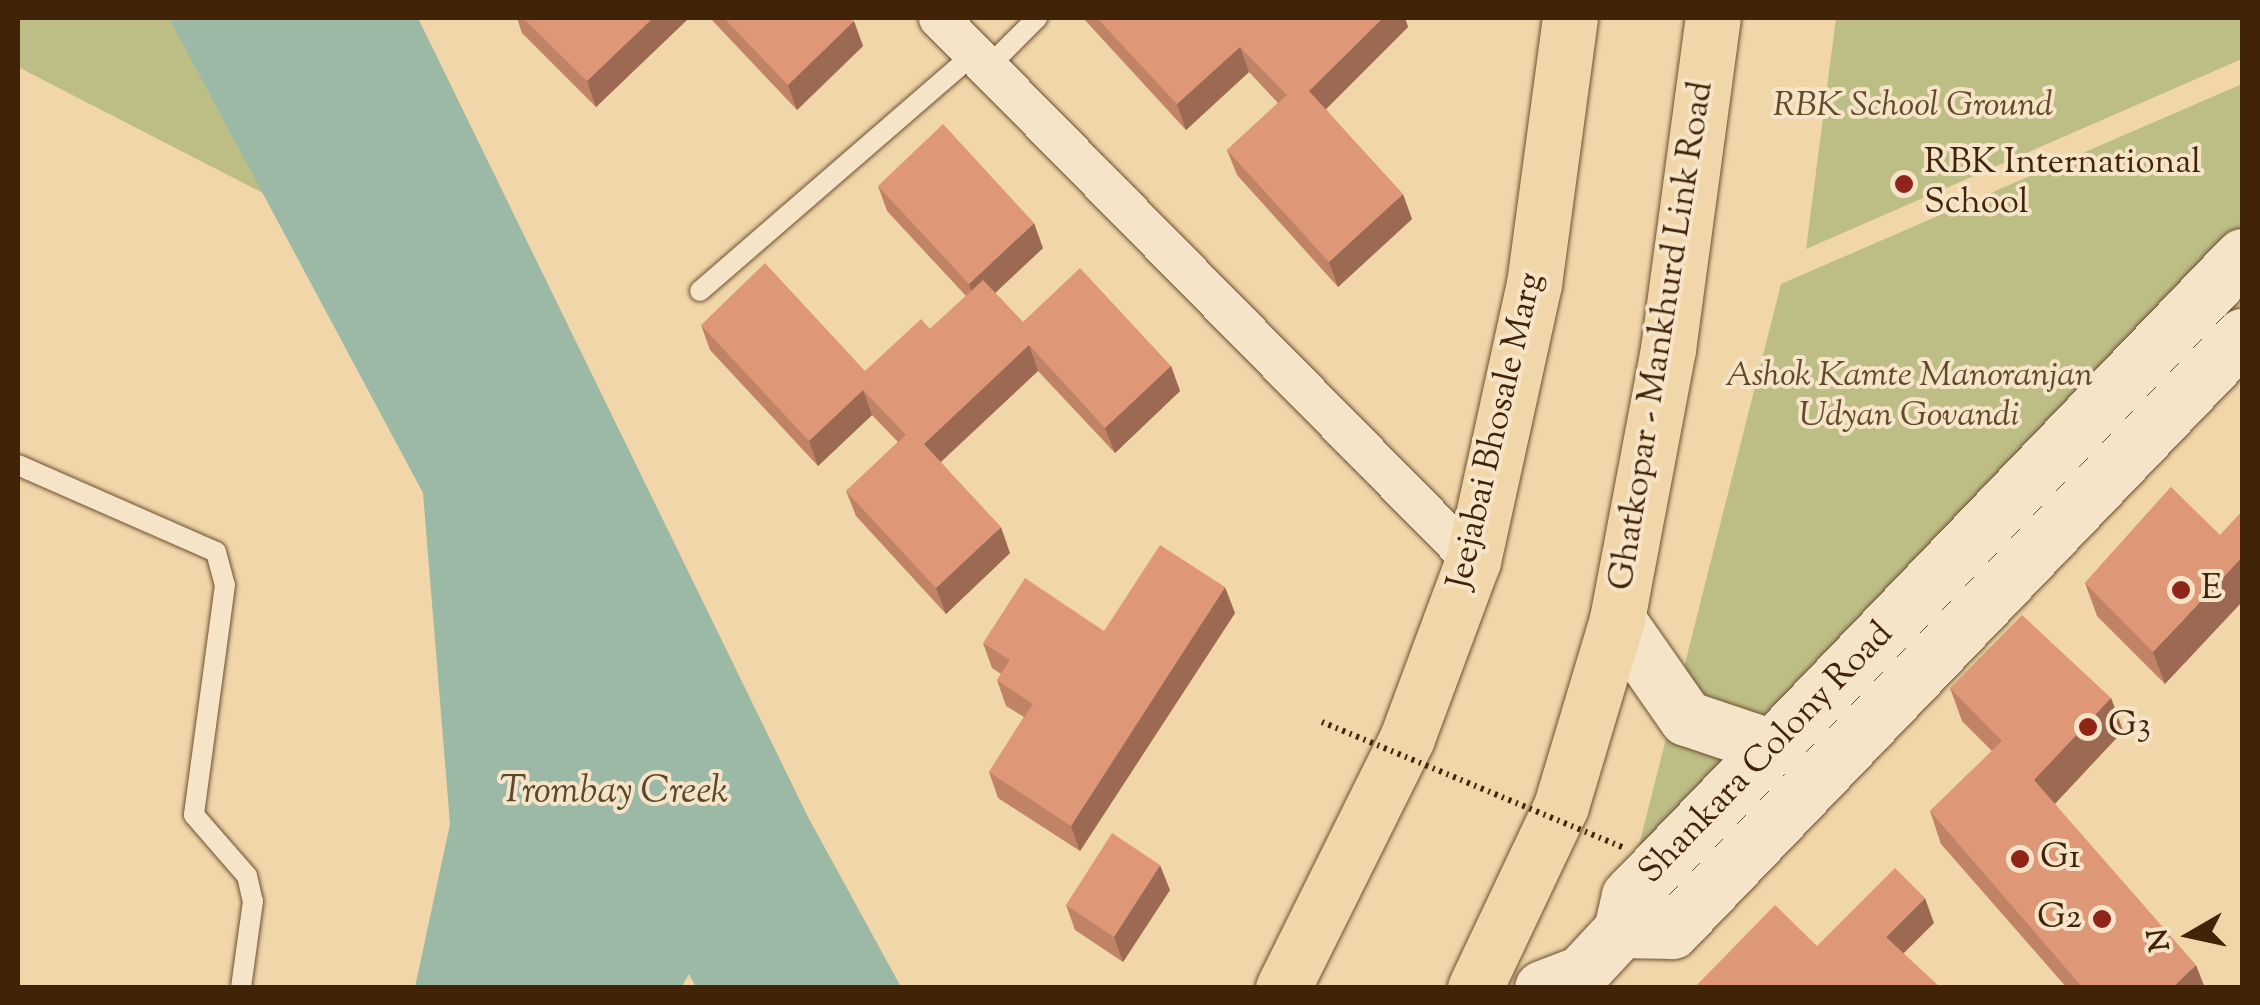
<!DOCTYPE html>
<html>
<head>
<meta charset="utf-8">
<style>
	body { margin:0 }
	#map { position:relative; width:2260px; height:1005px; overflow:hidden; background:#f1d6aa; font-family:"Sorts Mill Goudy",serif }
	div>[style] { position:absolute }
	[style*='--x'] { left:calc(var(--x)*1px); top:calc(var(--y)*1px); width:calc(var(--w)*1px); rotate:calc(var(--a)*1deg) }
	.green>* { inset:0; background:#bdbd86 }
	.water>* { inset:0; background:#9bb9a5 }
	.roads { filter:drop-shadow(0 0 2px #6d5030) drop-shadow(0 0 2px #6d5030) }
	.lane>* { height:20px; margin:-10px; padding:0 10px; transform-origin:10px; border-radius:10px; background:#f6e4c8 }
	.street>* { height:40px; margin:-20px; padding:0 20px; transform-origin:20px; border-radius:20px; background:#f6e4c8 }
	.secondary>* { height:55px; margin:-27.5px; padding:0 27.5px; transform-origin:27.5px; border-radius:27.5px; background:#f6e4c8 }
	.highway>* { height:55px; margin:-27.5px; padding:0 27.5px; transform-origin:27.5px; border-radius:27.5px; background:#f1d6aa }
	.path-bridge>* { height:6px; margin-top:-3px; transform-origin:0; background:repeating-linear-gradient(90deg,#412407 0 2.5px,transparent 0 7.5px) }
	.wall>* { inset:0; background:#c08366 }
	.shaded-wall>* { inset:0; background:#9c6a53 }
	.building>* { inset:0; background:#df9877 }
	.dots>* { width:28px; height:28px; translate:-50% -50%; box-sizing:border-box; border:5px solid #f6e4c8; border-radius:50% }
	span { translate:-50% -50%; white-space:nowrap; text-align:center; line-height:1.15; -webkit-text-stroke:8px #f6e4c8; paint-order:stroke }
	.park-label { font-size:35px; color:#604a27; font-style:italic }
	.poi-label { font-size:35px; color:#412407 }
	.left { translate:0 -50%; text-align:left }
	.right { translate:-100% -50%; text-align:right }
	.street-label { font-size:35px; color:#412407 }
	.water-label { font-size:38px; color:#58492e; font-style:italic }
	.frame { position:absolute; inset:0; border:20px solid #412407; pointer-events:none }
	.north { position:absolute; left:2140px; top:885px; width:100px; height:100px; -webkit-text-stroke:8px #f6e4c8; paint-order:stroke; rotate:261deg; font-size:28px; font-weight:700; line-height:40px; text-align:center; color:#412407 }
	.north::after { content:''; display:block; margin:auto; width:35px; height:45px; background:#412407; clip-path:polygon(50% 0,100% 100%,50% 72%,0 100%) }
</style>
</head>
<body>
<div id="map">
	<div class="green">
		<div style="clip-path:polygon(18px 18px,176px 18px,298px 211px,18px 67px)"></div>
		<div style="clip-path:polygon(1836px 18px,2242px 18px,2242px 59px,1806px 249px)"></div>
		<div style="clip-path:polygon(2242px 84px,2242px 265px,1632px 873px,1781px 284px)"></div>
	</div>
	<div class="water">
		<div style="clip-path:polygon(169px 18px,418px 18px,808px 817px,901px 987px,696px 987px,689px 974px,681px 988px,415px 987px,450px 824px,423px 493px)"></div>
	</div>
	<div class="roads">
		<div class="lane">
			<div style="--x:987;--y:68;--w:71;--a:-45"></div>
			<div style="--x:700;--y:291;--w:362;--a:-40.9"></div>
			<div style="--x:18;--y:465;--w:216;--a:23.7"></div>
			<div style="--x:216;--y:552;--w:34;--a:75"></div>
			<div style="--x:225;--y:585;--w:232;--a:97.7"></div>
			<div style="--x:194;--y:815;--w:81;--a:49"></div>
			<div style="--x:247;--y:876;--w:26;--a:77"></div>
			<div style="--x:253;--y:901;--w:88;--a:97.9"></div>
		</div>
		<div class="street">
			<div style="--x:939;--y:18;--w:762;--a:45.48"></div>
		</div>
		<div class="secondary">
			<div style="--x:1617;--y:619;--w:121;--a:55.1"></div>
			<div style="--x:1686;--y:718;--w:94;--a:18.6"></div>
			<div style="--x:1621;--y:930;--w:35;--a:-77"></div>
			<div style="--x:1629;--y:896;--w:886;--a:-46.23"></div>
			<div style="--x:1621;--y:930;--w:51;--a:1.1"></div>
			<div style="--x:1672;--y:931;--w:824;--a:-46.23"></div>
			<div style="--x:1542;--y:988;--w:42;--a:-21"></div>
			<div style="--x:1581;--y:973;--w:59;--a:-47.1"></div>
		</div>
		<div class="highway">
			<div style="--x:1283;--y:988;--w:279;--a:-63.6"></div>
			<div style="--x:1407;--y:738;--w:189;--a:-69.6"></div>
			<div style="--x:1473;--y:561;--w:284;--a:-77.6"></div>
			<div style="--x:1534;--y:284;--w:268;--a:-82.3"></div>
			<div style="--x:1475;--y:988;--w:201;--a:-64.7"></div>
			<div style="--x:1561;--y:806;--w:195;--a:-73.3"></div>
			<div style="--x:1617;--y:619;--w:275;--a:-79.3"></div>
			<div style="--x:1668;--y:349;--w:334;--a:-82.3"></div>
		</div>
	</div>
	<div class="path-bridge">
		<div style="--x:1322;--y:722;--w:327;--a:22.6"></div>
	</div>
	<div class="wall">
		<div style="clip-path:polygon(517px 18px,689px 18px,596px 107px,522px 33px)"></div>
		<div style="clip-path:polygon(710px 18px,851px 18px,863px 46px,797px 110px)"></div>
		<div style="clip-path:polygon(1083px 18px,1405px 18px,1408px 27px,1326px 109px,1412px 219px,1338px 287px,1237px 175px,1227px 150px,1278px 103px,1249px 72px,1186px 130px)"></div>
		<div style="clip-path:polygon(878px 186px,1043px 248px,995px 293px,1023px 322px,1171px 366px,1180px 391px,1115px 453px,1038px 371px,941px 462px,1010px 553px,946px 614px,856px 516px,846px 491px,898px 442px,872px 415px,818px 466px,710px 350px,701px 325px,865px 371px,930px 329px,966px 296px,887px 211px)"></div>
		<div style="clip-path:polygon(2171px 487px,2165px 684px,2097px 616px,2085px 583px)"></div>
		<div style="clip-path:polygon(1235px 613px,1080px 851px,998px 798px,989px 772px,1024px 717px,1006px 706px,997px 680px,1001px 674px,992px 668px,983px 643px,1104px 631px)"></div>
		<div style="clip-path:polygon(1950px 688px,2111px 698px,2123px 731px,2055px 804px,2205px 988px,2067px 988px,1941px 844px,1930px 811px,1992px 751px,1962px 721px)"></div>
		<div style="clip-path:polygon(1170px 890px,1123px 962px,1075px 930px,1066px 905px)"></div>
	</div>
	<div class="shaded-wall">
		<div style="clip-path:polygon(653px 18px,689px 18px,596px 107px,587px 81px)"></div>
		<div style="clip-path:polygon(1383px 18px,1405px 18px,1408px 27px,1319px 116px,1309px 91px)"></div>
		<div style="clip-path:polygon(854px 21px,863px 46px,797px 110px,788px 85px)"></div>
		<div style="clip-path:polygon(1240px 47px,1249px 72px,1186px 130px,1177px 104px)"></div>
		<div style="clip-path:polygon(1403px 194px,1412px 219px,1338px 287px,1329px 262px)"></div>
		<div style="clip-path:polygon(1034px 223px,1043px 248px,978px 309px,969px 284px)"></div>
		<div style="clip-path:polygon(1029px 345px,1038px 371px,933px 469px,924px 444px)"></div>
		<div style="clip-path:polygon(1171px 366px,1180px 391px,1115px 453px,1105px 428px)"></div>
		<div style="clip-path:polygon(863px 390px,872px 415px,818px 466px,809px 441px)"></div>
		<div style="clip-path:polygon(1001px 527px,1010px 553px,946px 614px,936px 588px)"></div>
		<div style="clip-path:polygon(2242px 557px,2242px 602px,2165px 684px,2153px 652px)"></div>
		<div style="clip-path:polygon(1225px 587px,1235px 613px,1080px 851px,1071px 826px)"></div>
		<div style="clip-path:polygon(2111px 698px,2123px 731px,2046px 813px,2034px 780px)"></div>
		<div style="clip-path:polygon(1160px 865px,1170px 890px,1123px 962px,1114px 937px)"></div>
		<div style="clip-path:polygon(1925px 898px,1934px 923px,1895px 962px,1886px 937px)"></div>
		<div style="clip-path:polygon(2196px 965px,2205px 988px,2172px 988px)"></div>
	</div>
	<div class="building">
		<div style="clip-path:polygon(523px 18px,653px 18px,587px 81px)"></div>
		<div style="clip-path:polygon(724px 18px,851px 18px,854px 21px,788px 85px)"></div>
		<div style="clip-path:polygon(1097px 18px,1383px 18px,1309px 91px,1403px 194px,1329px 262px,1227px 150px,1287px 95px,1240px 47px,1177px 104px)"></div>
		<div style="clip-path:polygon(943px 124px,1034px 223px,969px 284px,878px 186px)"></div>
		<div style="clip-path:polygon(765px 263px,865px 371px,921px 319px,930px 329px,983px 280px,1023px 322px,1080px 268px,1171px 366px,1105px 428px,1029px 345px,924px 444px,1001px 527px,936px 588px,846px 491px,906px 435px,863px 390px,809px 441px,701px 325px)"></div>
		<div style="clip-path:polygon(2171px 487px,2220px 535px,2242px 511px,2242px 557px,2153px 652px,2085px 583px)"></div>
		<div style="clip-path:polygon(1160px 545px,1225px 587px,1071px 826px,989px 772px,1033px 704px,997px 680px,1010px 660px,983px 643px,1025px 578px,1104px 631px)"></div>
		<div style="clip-path:polygon(2022px 615px,2111px 698px,2034px 780px,2196px 965px,2172px 988px,2083px 988px,1930px 811px,2002px 741px,1950px 688px)"></div>
		<div style="clip-path:polygon(1112px 833px,1160px 865px,1114px 937px,1066px 905px)"></div>
		<div style="clip-path:polygon(1895px 868px,1925px 898px,1886px 937px,1941px 988px,1694px 988px,1775px 905px,1817px 946px)"></div>
	</div>
	<div class="dots">
		<div style="left:1904px;top:184px;background:#8f2418"></div>
		<div style="left:2181px;top:590px;background:#8f2418"></div>
		<div style="left:2088px;top:727px;background:#8f2418"></div>
		<div style="left:2020px;top:859px;background:#8f2418"></div>
		<div style="left:2102px;top:919px;background:#8f2418"></div>
	</div>
	<div class="park-label">
		<span style="left:1913px;top:107px">RBK School Ground</span>
		<span style="left:1909px;top:397px">Ashok Kamte Manoranjan<br>Udyan Govandi</span>
	</div>
	<div class="poi-label">
		<span class="left" style="left:1924px;top:184px">RBK International<br>School</span>
		<span class="left" style="left:2201px;top:590px">E</span>
		<span class="left" style="left:2108px;top:727px">G3</span>
		<span class="left" style="left:2040px;top:859px">G1</span>
		<span class="right" style="left:2082px;top:919px">G2</span>
	</div>
	<div class="street-label">
		<span style="left:1663px;top:336px;rotate:-81deg">Ghatkopar - Mankhurd Link Road</span>
		<span style="left:1497px;top:431px;rotate:-77deg">Jeejabai Bhosale Marg</span>
		<span style="left:1767px;top:754px;rotate:-46deg">Shankara Colony Road</span>
	</div>
	<div class="water-label">
		<span style="left:614px;top:794px">Trombay Creek</span>
	</div>
	<div class="frame"></div>
	<div class="north">N</div>
</div>
</body>
</html>
